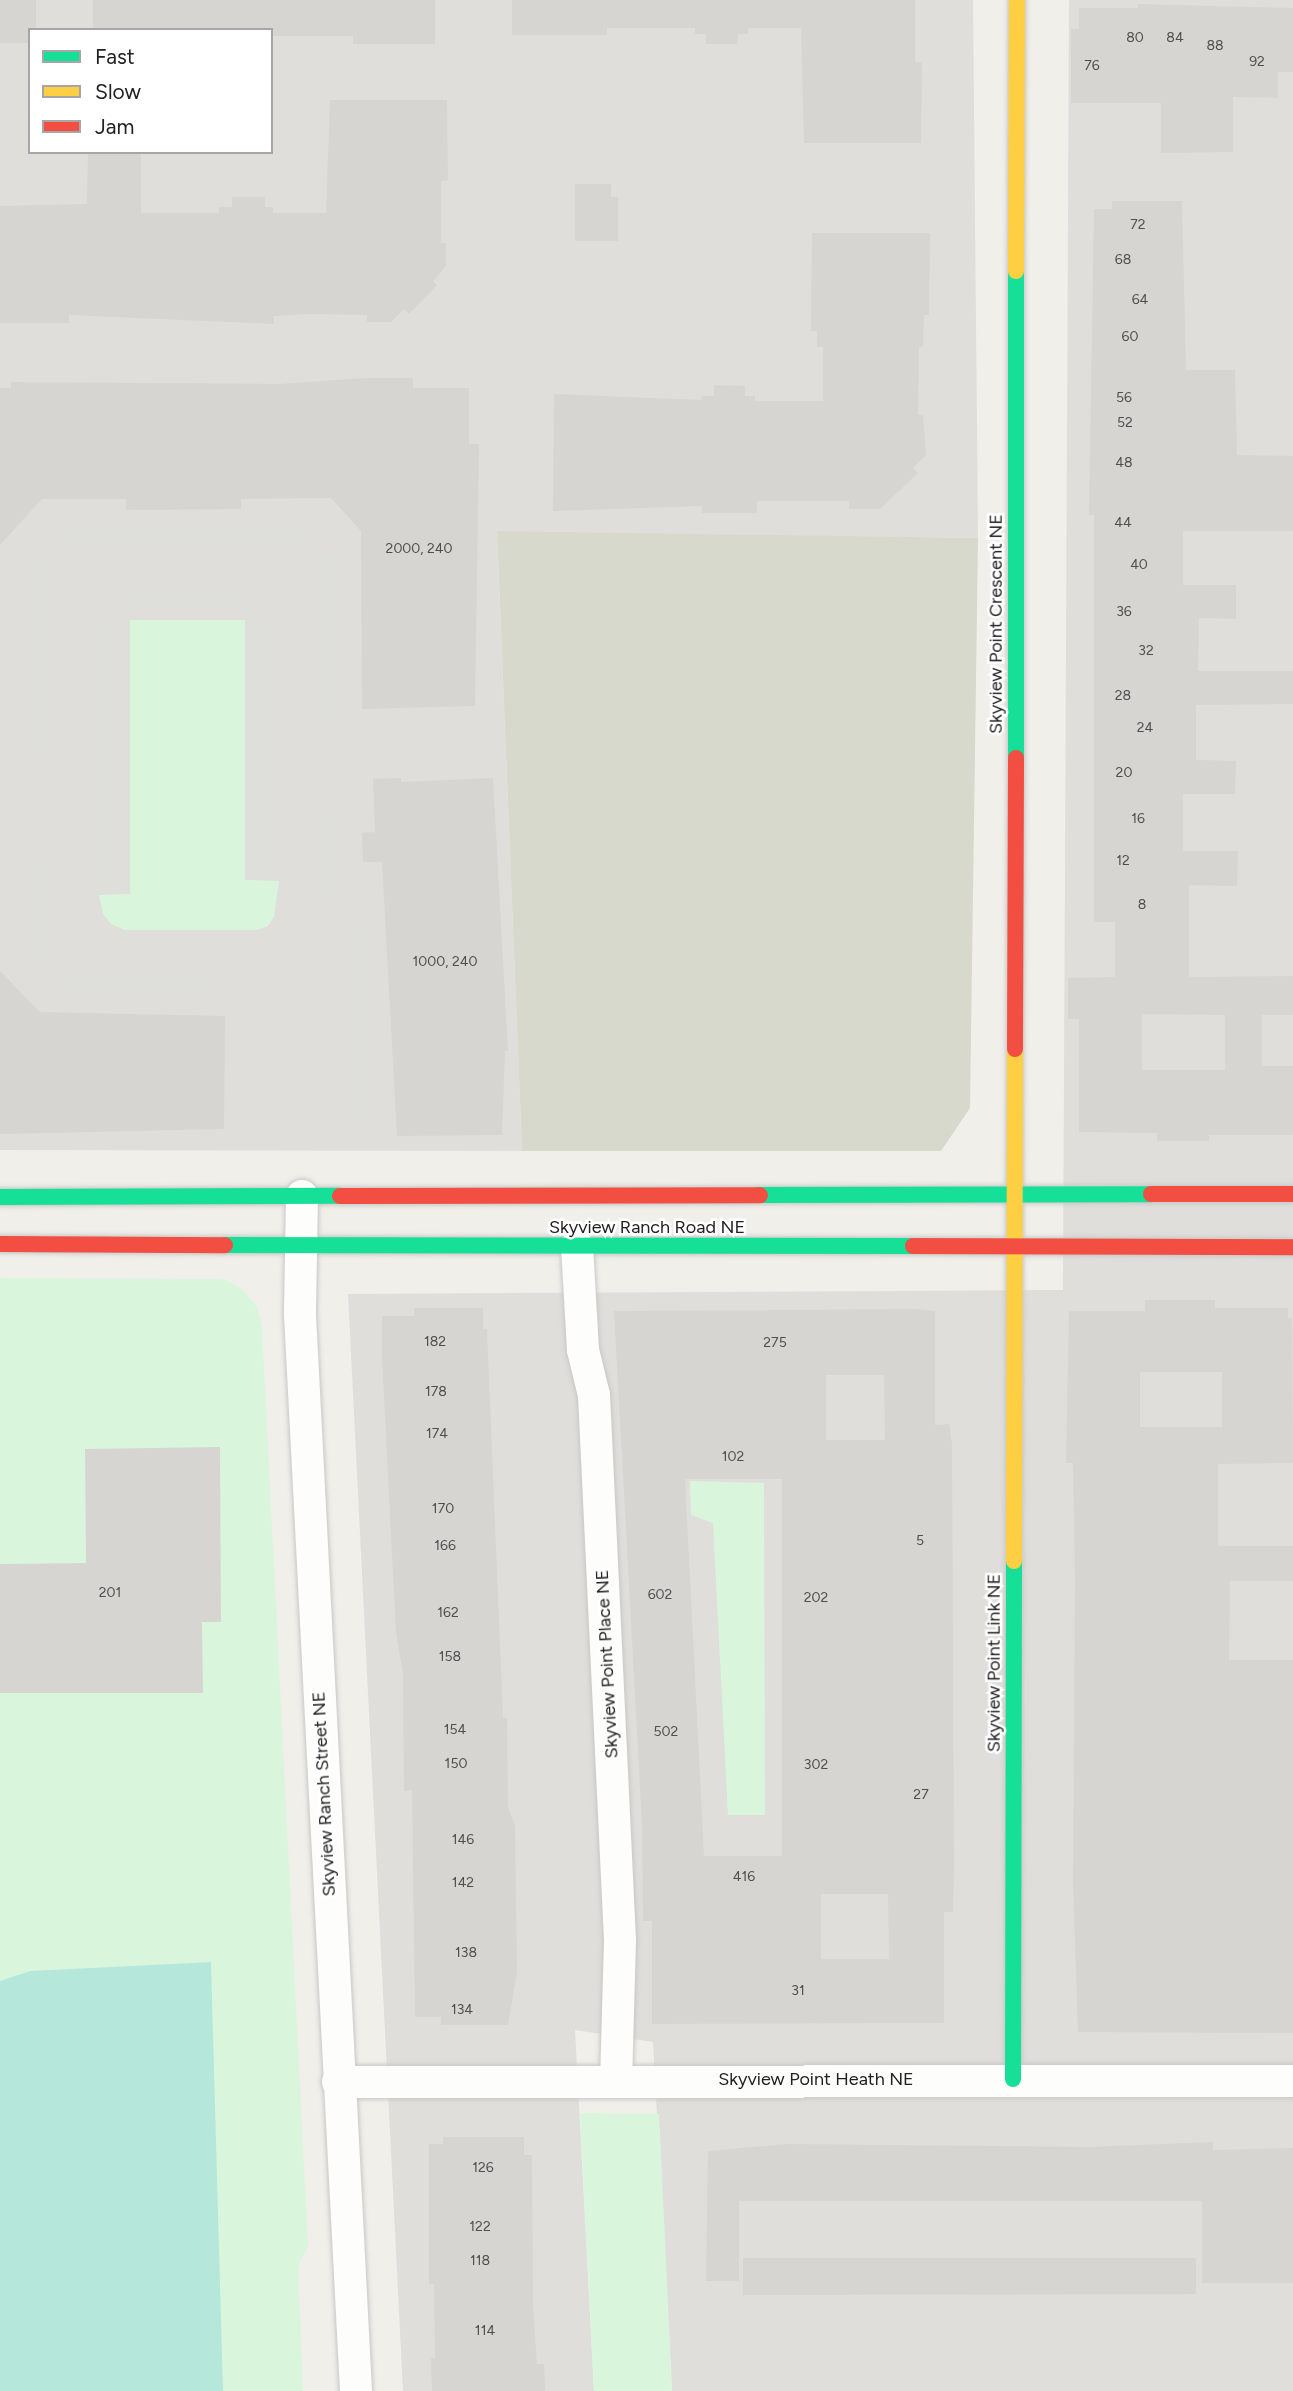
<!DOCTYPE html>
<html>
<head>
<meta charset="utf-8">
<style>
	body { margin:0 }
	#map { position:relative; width:1293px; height:2391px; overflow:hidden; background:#f0efea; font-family:Figtree,sans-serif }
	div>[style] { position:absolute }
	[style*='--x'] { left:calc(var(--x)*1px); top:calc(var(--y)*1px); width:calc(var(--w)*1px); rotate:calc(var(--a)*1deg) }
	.residential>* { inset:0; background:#dfdedb }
	.construction>* { inset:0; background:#d7d9cc }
	.park>* { inset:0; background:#d9f6dd }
	.pitch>* { inset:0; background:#b5e8db }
	.parking>* { inset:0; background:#dededb }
	.building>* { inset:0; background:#d7d5d1 }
	.roads { filter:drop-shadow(0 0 2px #c8c8c6) drop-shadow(0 0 2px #c8c8c6) }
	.street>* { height:32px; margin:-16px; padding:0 16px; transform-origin:16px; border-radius:16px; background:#fdfdfc }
	.fast>* { height:16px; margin:-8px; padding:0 8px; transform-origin:8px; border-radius:8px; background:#16e098 }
	.slow>* { height:16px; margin:-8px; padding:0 8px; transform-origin:8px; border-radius:8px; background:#ffcf43 }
	.jam>* { height:16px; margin:-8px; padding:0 8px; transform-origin:8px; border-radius:8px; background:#f24e42 }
	span { translate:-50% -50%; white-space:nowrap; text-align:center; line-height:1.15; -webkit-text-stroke:5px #fff; paint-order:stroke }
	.number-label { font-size:14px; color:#4e4e4d }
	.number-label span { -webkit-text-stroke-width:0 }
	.street-label { font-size:18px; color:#212121 }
	.legend { position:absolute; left:28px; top:28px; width:245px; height:126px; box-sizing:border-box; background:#fff; border:2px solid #a6a6a6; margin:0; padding:9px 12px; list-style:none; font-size:21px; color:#212121 }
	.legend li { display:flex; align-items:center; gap:14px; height:35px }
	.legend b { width:35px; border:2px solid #a6a6a6 }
</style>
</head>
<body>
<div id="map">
	<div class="residential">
		<div style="clip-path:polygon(evenodd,0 0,973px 0,978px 538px,497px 532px,522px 1151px,0 1150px,0 0,30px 30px,271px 30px,271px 152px,30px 152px,30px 30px)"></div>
		<div style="clip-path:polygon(1069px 0,1293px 0,1293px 2391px,672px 2391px,653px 2042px,575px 2030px,594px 2391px,403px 2391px,348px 1294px,1063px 1290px)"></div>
	</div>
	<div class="construction">
		<div style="clip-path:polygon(497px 531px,978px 538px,970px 1108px,941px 1151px,522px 1151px)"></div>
	</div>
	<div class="park">
		<div style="clip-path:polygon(130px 620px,245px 620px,245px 880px,279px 881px,274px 917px,268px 926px,257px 930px,125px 930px,111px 924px,103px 914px,99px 895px,130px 894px)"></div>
		<div style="clip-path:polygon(0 1278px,224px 1279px,242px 1289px,257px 1307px,262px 1327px,308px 2246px,298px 2267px,303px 2391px,0 2391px)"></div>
		<div style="clip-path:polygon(690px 1481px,764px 1483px,765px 1815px,728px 1815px,713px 1523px,691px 1515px)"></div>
		<div style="clip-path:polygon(580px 2113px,659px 2114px,672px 2391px,594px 2391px)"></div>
	</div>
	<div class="pitch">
		<div style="clip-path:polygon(211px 1962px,223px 2391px,0 2391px,0 1981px,30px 1971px)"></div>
	</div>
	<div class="parking">
		<div style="clip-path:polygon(55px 520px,313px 520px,313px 548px,55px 547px)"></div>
		<div style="clip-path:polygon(314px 548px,342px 548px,341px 719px,314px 719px)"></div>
		<div style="clip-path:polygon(28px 549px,55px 549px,55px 763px,28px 763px)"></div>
		<div style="clip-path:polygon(123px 582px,248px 582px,248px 613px,123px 613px)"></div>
		<div style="clip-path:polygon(91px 614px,123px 614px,123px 893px,91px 892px)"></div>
		<div style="clip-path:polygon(247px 614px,280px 614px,279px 878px,247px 878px)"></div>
		<div style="clip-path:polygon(313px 813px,342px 813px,342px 904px,313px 904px)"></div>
		<div style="clip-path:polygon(28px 854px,56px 854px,56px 968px,28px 968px)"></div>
		<div style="clip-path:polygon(342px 922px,369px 922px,369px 1118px,342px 1118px)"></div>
		<div style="clip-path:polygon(55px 970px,221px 970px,221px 998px,55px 999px)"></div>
	</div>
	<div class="building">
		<div style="clip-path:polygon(0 0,36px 0,36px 30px,30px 30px,30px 43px,0 43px)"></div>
		<div style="clip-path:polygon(93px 0,435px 0,435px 44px,353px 44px,353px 36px,271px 36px,271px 30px,93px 30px)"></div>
		<div style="clip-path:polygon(512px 0,915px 0,915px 62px,922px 62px,921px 143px,804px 143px,801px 28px,748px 28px,748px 34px,738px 34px,737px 44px,706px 44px,706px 34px,695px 34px,695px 28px,607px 28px,607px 35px,512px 35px)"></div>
		<div style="clip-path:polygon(1138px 4px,1293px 8px,1293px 72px,1278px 72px,1278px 98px,1233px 97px,1233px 152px,1161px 153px,1161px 103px,1071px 103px,1071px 29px,1079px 29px,1079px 8px,1138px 8px)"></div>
		<div style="clip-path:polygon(330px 100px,447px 100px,448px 180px,441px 181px,441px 243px,446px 243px,446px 266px,433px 281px,437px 285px,409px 314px,404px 309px,391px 322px,367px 322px,367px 315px,307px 314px,274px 316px,274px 324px,69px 315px,69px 323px,0 323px,0 206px,87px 204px,88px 152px,141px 152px,141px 213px,219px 213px,219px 207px,232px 207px,232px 197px,265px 197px,265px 207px,273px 207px,273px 213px,326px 213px)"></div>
		<div style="clip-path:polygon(575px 184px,611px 184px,611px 197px,618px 197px,618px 241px,575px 241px)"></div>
		<div style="clip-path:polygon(evenodd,1112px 201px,1182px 201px,1186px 370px,1235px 370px,1237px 455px,1293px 456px,1293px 531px,1183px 531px,1183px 585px,1236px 585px,1236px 619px,1199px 618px,1198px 671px,1293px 671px,1293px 704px,1196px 705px,1196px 760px,1236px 761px,1235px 794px,1183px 794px,1183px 851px,1238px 851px,1237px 886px,1189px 885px,1189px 977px,1293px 976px,1293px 1015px,1262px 1015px,1262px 1066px,1293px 1066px,1293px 1135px,1209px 1135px,1209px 1141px,1157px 1141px,1157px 1133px,1079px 1132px,1079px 1019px,1068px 1019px,1068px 978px,1115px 977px,1115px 922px,1094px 922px,1094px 515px,1089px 515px,1094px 209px,1112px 209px,1112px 201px,1142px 1014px,1225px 1015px,1225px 1070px,1142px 1070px,1142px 1014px)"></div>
		<div style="clip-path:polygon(812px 233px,930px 233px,929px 315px,924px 315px,923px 347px,919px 347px,918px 415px,923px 415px,926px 455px,913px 468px,918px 473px,880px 509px,849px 509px,849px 501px,757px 501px,757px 513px,702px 513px,702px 506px,553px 511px,554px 394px,701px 400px,702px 396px,714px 396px,714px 385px,745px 386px,745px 396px,755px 396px,755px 401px,823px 401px,823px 347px,817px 347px,817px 331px,811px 331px)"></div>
		<div style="clip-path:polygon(364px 378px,413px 378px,413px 388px,469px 388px,469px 444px,479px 444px,475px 706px,362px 709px,361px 531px,331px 498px,241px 499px,241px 509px,126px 510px,126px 499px,42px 499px,0 545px,0 388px,11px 388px,11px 382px,280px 384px)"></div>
		<div style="clip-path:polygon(401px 778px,401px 782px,493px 778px,508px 1051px,505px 1051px,502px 1135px,397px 1136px,382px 862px,363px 862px,362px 833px,375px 832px,373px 779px)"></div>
		<div style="clip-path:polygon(0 971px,40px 1012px,225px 1016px,224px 1129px,0 1134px)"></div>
		<div style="clip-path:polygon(evenodd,1145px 1300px,1215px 1300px,1215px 1308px,1288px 1308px,1288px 1318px,1292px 1318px,1293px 1463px,1218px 1464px,1218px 1546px,1293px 1546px,1293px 1581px,1230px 1581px,1229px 1660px,1293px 1660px,1293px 2033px,1078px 2032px,1073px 1882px,1075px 1579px,1073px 1463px,1066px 1463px,1069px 1311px,1145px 1311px,1145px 1300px,1140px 1372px,1222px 1372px,1222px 1427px,1140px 1427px,1140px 1372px)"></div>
		<div style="clip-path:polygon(414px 1308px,483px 1308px,483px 1329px,487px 1329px,503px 1718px,507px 1718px,508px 1807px,515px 1826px,517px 1972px,508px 2025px,441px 2025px,441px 2017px,415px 2017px,412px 1790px,404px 1791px,403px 1674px,396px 1633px,382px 1358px,382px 1316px,414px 1316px)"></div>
		<div style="clip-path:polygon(evenodd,915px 1309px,935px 1311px,935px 1425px,949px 1424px,952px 1444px,954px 1867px,953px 1912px,944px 1912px,944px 2023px,652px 2024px,652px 1921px,643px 1921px,642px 1824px,614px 1311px,915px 1309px,826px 1375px,884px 1375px,885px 1440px,826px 1440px,826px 1375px,915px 1309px,685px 1479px,782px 1479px,782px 1856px,704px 1856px,685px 1479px,915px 1309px,821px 1894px,888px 1894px,889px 1959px,821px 1959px,821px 1894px)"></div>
		<div style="clip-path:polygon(220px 1447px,221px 1622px,202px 1622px,203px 1693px,0 1693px,0 1564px,86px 1563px,85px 1449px)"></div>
		<div style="clip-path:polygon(443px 2137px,524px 2137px,524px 2155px,532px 2155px,533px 2305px,537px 2364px,544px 2364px,545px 2391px,432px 2391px,431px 2358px,435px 2358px,434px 2284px,429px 2284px,429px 2144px,443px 2144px)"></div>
		<div style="clip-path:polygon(1213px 2142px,1213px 2150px,1293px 2148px,1293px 2283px,1202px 2283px,1202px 2201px,739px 2201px,739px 2281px,706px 2281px,708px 2151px,787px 2144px,1089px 2147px)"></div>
		<div style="clip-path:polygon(743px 2258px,1196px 2258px,1196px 2294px,743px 2295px)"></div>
	</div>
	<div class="roads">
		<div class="street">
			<div style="--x:302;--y:1196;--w:119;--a:91"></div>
			<div style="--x:300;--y:1315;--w:1077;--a:87.02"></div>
			<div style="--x:577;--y:1246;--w:104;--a:86.7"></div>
			<div style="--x:583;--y:1350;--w:46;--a:76.3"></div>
			<div style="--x:594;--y:1395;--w:546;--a:87.27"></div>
			<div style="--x:620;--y:1940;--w:142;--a:91.6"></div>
			<div style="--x:338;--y:2082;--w:955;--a:-0.06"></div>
		</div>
		<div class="fast">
			<div style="--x:1016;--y:758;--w:487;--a:-90"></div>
			<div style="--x:760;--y:1195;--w:391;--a:-0.1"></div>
			<div style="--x:0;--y:1197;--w:340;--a:-0.2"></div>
			<div style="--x:225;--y:1245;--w:688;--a:0.08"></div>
			<div style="--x:1013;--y:2079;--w:518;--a:-89.89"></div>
		</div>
		<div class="slow">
			<div style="--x:1016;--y:271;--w:271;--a:-89.8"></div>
			<div style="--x:1014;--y:1561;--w:512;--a:-89.89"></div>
		</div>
		<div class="jam">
			<div style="--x:1015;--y:1049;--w:291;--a:-89.8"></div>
			<div style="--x:1151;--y:1194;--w:142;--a:0"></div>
			<div style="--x:340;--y:1196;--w:420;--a:-0.1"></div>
			<div style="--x:0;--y:1244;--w:225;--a:0.3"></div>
			<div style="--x:913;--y:1246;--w:380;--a:0.2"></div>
		</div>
	</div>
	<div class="number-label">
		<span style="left:1135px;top:38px">80</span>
		<span style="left:1175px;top:38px">84</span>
		<span style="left:1215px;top:46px">88</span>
		<span style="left:1257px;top:62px">92</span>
		<span style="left:1092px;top:66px">76</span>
		<span style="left:1138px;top:225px">72</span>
		<span style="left:1123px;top:260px">68</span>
		<span style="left:1140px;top:300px">64</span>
		<span style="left:1130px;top:337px">60</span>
		<span style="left:1124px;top:398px">56</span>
		<span style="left:1125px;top:423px">52</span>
		<span style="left:1124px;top:463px">48</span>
		<span style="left:1123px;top:523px">44</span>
		<span style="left:419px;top:549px">2000, 240</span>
		<span style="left:1139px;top:565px">40</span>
		<span style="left:1124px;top:612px">36</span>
		<span style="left:1146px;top:651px">32</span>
		<span style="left:1123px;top:696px">28</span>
		<span style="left:1145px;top:728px">24</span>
		<span style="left:1124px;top:773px">20</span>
		<span style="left:1138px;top:819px">16</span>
		<span style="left:1123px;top:861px">12</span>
		<span style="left:1142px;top:905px">8</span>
		<span style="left:445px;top:962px">1000, 240</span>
		<span style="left:435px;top:1342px">182</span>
		<span style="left:775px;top:1343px">275</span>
		<span style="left:436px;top:1392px">178</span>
		<span style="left:437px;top:1434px">174</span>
		<span style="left:733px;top:1457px">102</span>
		<span style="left:443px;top:1509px">170</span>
		<span style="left:920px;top:1541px">5</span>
		<span style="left:445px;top:1546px">166</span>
		<span style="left:110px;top:1593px">201</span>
		<span style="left:660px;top:1595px">602</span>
		<span style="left:816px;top:1598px">202</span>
		<span style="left:448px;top:1613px">162</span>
		<span style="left:450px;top:1657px">158</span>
		<span style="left:455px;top:1730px">154</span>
		<span style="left:666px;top:1732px">502</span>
		<span style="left:456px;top:1764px">150</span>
		<span style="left:816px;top:1765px">302</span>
		<span style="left:921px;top:1795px">27</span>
		<span style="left:463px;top:1840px">146</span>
		<span style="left:744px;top:1877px">416</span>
		<span style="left:463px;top:1883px">142</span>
		<span style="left:466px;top:1953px">138</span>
		<span style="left:798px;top:1991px">31</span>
		<span style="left:462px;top:2010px">134</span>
		<span style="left:483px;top:2168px">126</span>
		<span style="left:480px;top:2227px">122</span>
		<span style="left:480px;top:2261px">118</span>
		<span style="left:485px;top:2331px">114</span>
	</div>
	<div class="street-label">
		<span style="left:996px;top:624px;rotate:-90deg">Skyview Point Crescent NE</span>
		<span style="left:647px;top:1227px">Skyview Ranch Road NE</span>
		<span style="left:994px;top:1663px;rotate:-90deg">Skyview Point Link NE</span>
		<span style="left:607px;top:1664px;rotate:-93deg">Skyview Point Place NE</span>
		<span style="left:324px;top:1794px;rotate:-93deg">Skyview Ranch Street NE</span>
		<span style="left:816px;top:2079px">Skyview Point Heath NE</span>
	</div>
	<ul class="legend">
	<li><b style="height:9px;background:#16e098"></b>Fast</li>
	<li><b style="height:9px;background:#ffcf43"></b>Slow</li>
	<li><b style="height:9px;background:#f24e42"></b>Jam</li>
	</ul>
</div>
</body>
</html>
